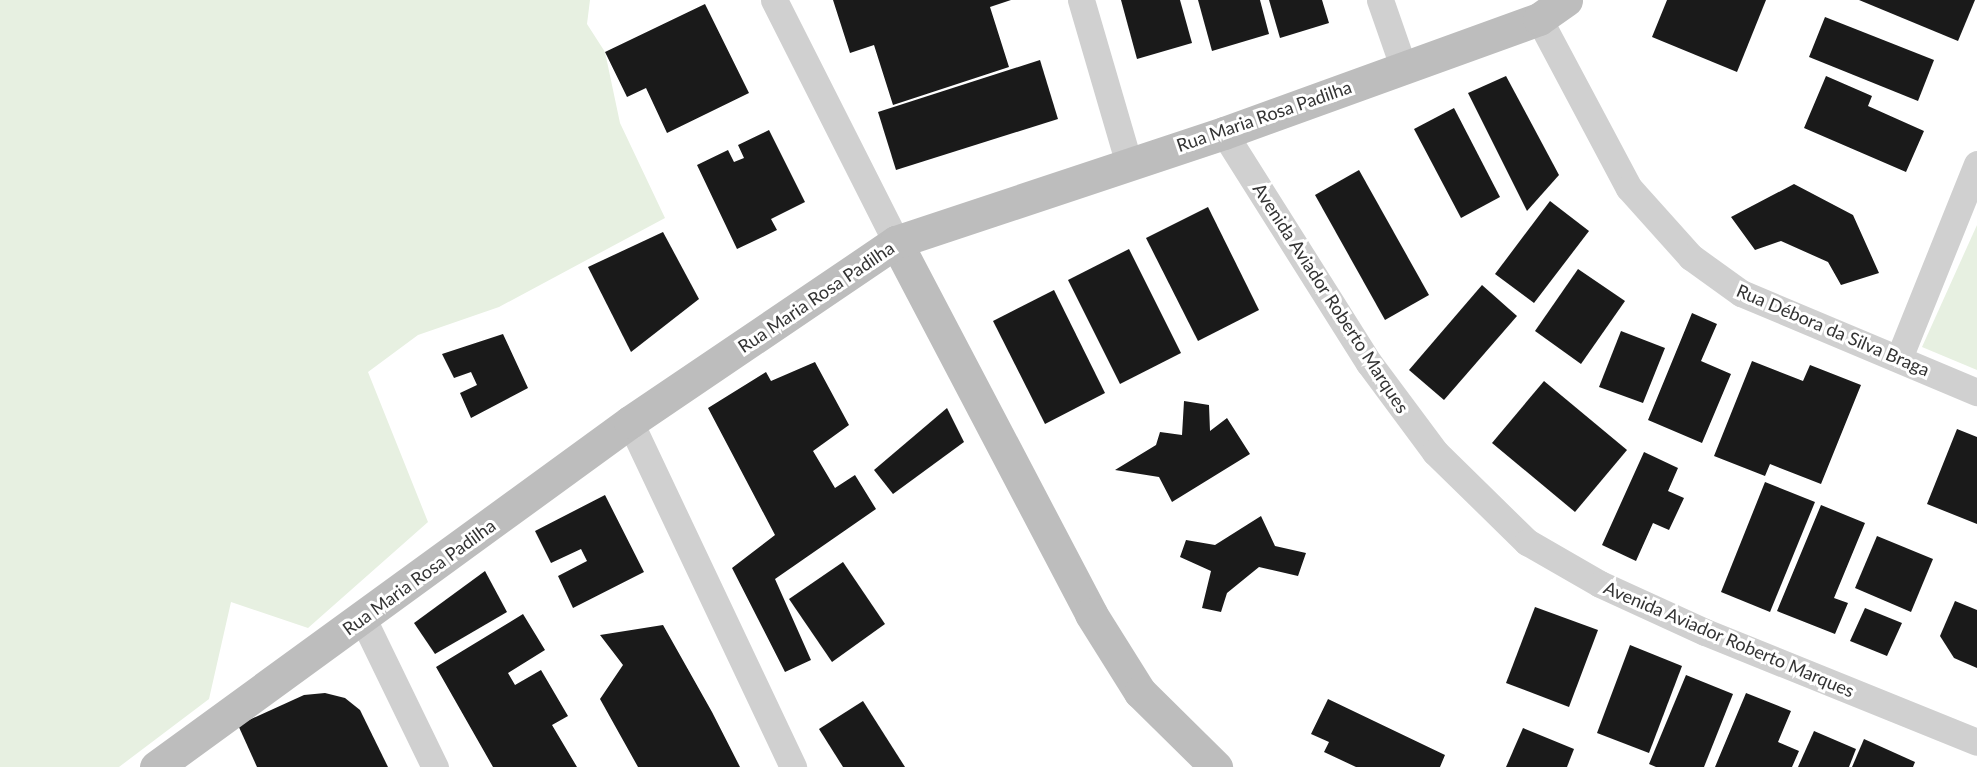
<!DOCTYPE html>
<html>
<head>
<meta charset="utf-8">
<style>
	body { margin:0 }
	#map { position:relative; width:1977px; height:767px; overflow:hidden; background:#fff; font-family:Lato,sans-serif }
	div>[style] { position:absolute }
	[style*='--x'] { left:calc(var(--x)*1px); top:calc(var(--y)*1px); width:calc(var(--w)*1px); rotate:calc(var(--a)*1deg) }
	.green>* { inset:0; background:#e7f0e1 }
	.building>* { inset:0; background:#1a1a1a }
	.street>* { height:27px; margin:-13.5px; padding:0 13.5px; transform-origin:13.5px; border-radius:13.5px; background:#d0d0d0 }
	.secondary>* { height:33px; margin:-16.5px; padding:0 16.5px; transform-origin:16.5px; border-radius:16.5px; background:#bdbdbd }
	span { translate:-50% -50%; white-space:nowrap; text-align:center; line-height:1.15; -webkit-text-stroke:6px #fff; paint-order:stroke }
	.street-label { font-size:18px; color:#333 }
</style>
</head>
<body>
<div id="map">
	<div class="green">
		<div style="clip-path:polygon(0 0,590px 0,587px 24px,605px 52px,620px 123px,665px 218px,499px 307px,418px 335px,368px 372px,428px 522px,308px 628px,231px 602px,209px 699px,119px 767px,0 767px)"></div>
		<div style="clip-path:polygon(1977px 225px,1977px 370px,1922px 347px)"></div>
	</div>
	<div class="building">
		<div style="clip-path:polygon(833px 0,1011px 0,990px 7px,1009px 67px,893px 105px,874px 45px,850px 53px)"></div>
		<div style="clip-path:polygon(1121px 0,1180px 0,1192px 43px,1137px 59px)"></div>
		<div style="clip-path:polygon(1198px 0,1260px 0,1269px 34px,1212px 51px)"></div>
		<div style="clip-path:polygon(1269px 0,1322px 0,1329px 23px,1280px 38px)"></div>
		<div style="clip-path:polygon(1667px 0,1766px 0,1737px 72px,1652px 37px)"></div>
		<div style="clip-path:polygon(1859px 0,1975px 0,1958px 41px)"></div>
		<div style="clip-path:polygon(705px 4px,749px 93px,667px 133px,646px 88px,627px 97px,605px 52px)"></div>
		<div style="clip-path:polygon(1825px 17px,1934px 60px,1918px 101px,1809px 57px)"></div>
		<div style="clip-path:polygon(1040px 60px,1058px 119px,896px 170px,878px 112px)"></div>
		<div style="clip-path:polygon(1506px 76px,1559px 175px,1527px 211px,1468px 93px)"></div>
		<div style="clip-path:polygon(1826px 76px,1872px 96px,1868px 106px,1924px 131px,1906px 172px,1804px 128px)"></div>
		<div style="clip-path:polygon(1454px 108px,1500px 197px,1461px 218px,1414px 129px)"></div>
		<div style="clip-path:polygon(769px 130px,805px 202px,771px 219px,777px 230px,737px 249px,697px 165px,728px 150px,734px 162px,744px 158px,738px 145px)"></div>
		<div style="clip-path:polygon(1359px 170px,1429px 295px,1385px 320px,1315px 195px)"></div>
		<div style="clip-path:polygon(1794px 184px,1853px 215px,1879px 273px,1841px 285px,1828px 262px,1781px 241px,1755px 250px,1731px 217px)"></div>
		<div style="clip-path:polygon(1550px 201px,1589px 231px,1534px 303px,1495px 274px)"></div>
		<div style="clip-path:polygon(1208px 207px,1259px 310px,1198px 341px,1146px 238px)"></div>
		<div style="clip-path:polygon(663px 232px,699px 299px,631px 352px,588px 267px)"></div>
		<div style="clip-path:polygon(1129px 249px,1181px 353px,1120px 384px,1068px 280px)"></div>
		<div style="clip-path:polygon(1578px 269px,1625px 301px,1581px 364px,1535px 331px)"></div>
		<div style="clip-path:polygon(1482px 285px,1517px 316px,1444px 400px,1409px 370px)"></div>
		<div style="clip-path:polygon(1054px 290px,1105px 393px,1045px 424px,993px 321px)"></div>
		<div style="clip-path:polygon(1692px 313px,1717px 324px,1701px 361px,1731px 374px,1702px 443px,1648px 420px)"></div>
		<div style="clip-path:polygon(1621px 331px,1665px 348px,1643px 403px,1599px 387px)"></div>
		<div style="clip-path:polygon(503px 334px,528px 388px,471px 418px,460px 393px,477px 385px,471px 372px,454px 378px,442px 354px)"></div>
		<div style="clip-path:polygon(1752px 361px,1803px 381px,1810px 365px,1861px 385px,1821px 484px,1770px 464px,1765px 476px,1714px 456px)"></div>
		<div style="clip-path:polygon(815px 362px,849px 425px,813px 451px,835px 488px,855px 475px,876px 509px,775px 579px,811px 660px,785px 672px,732px 568px,775px 535px,708px 408px,766px 372px,771px 381px)"></div>
		<div style="clip-path:polygon(1544px 381px,1627px 450px,1575px 512px,1492px 443px)"></div>
		<div style="clip-path:polygon(1184px 401px,1209px 405px,1210px 431px,1227px 418px,1250px 454px,1172px 502px,1159px 477px,1115px 470px,1156px 445px,1160px 432px,1182px 435px)"></div>
		<div style="clip-path:polygon(947px 408px,964px 442px,893px 494px,874px 470px)"></div>
		<div style="clip-path:polygon(1957px 429px,1977px 437px,1977px 524px,1927px 504px)"></div>
		<div style="clip-path:polygon(1644px 452px,1678px 468px,1668px 491px,1684px 498px,1669px 530px,1653px 523px,1636px 561px,1602px 545px)"></div>
		<div style="clip-path:polygon(1765px 482px,1815px 502px,1770px 612px,1721px 592px)"></div>
		<div style="clip-path:polygon(605px 495px,644px 572px,573px 608px,558px 576px,587px 561px,581px 549px,551px 563px,535px 531px)"></div>
		<div style="clip-path:polygon(1821px 505px,1865px 523px,1834px 598px,1848px 603px,1835px 634px,1777px 611px)"></div>
		<div style="clip-path:polygon(1261px 516px,1275px 546px,1306px 553px,1298px 576px,1259px 567px,1227px 593px,1221px 612px,1202px 608px,1211px 571px,1180px 557px,1186px 540px,1215px 545px)"></div>
		<div style="clip-path:polygon(1877px 536px,1933px 559px,1911px 612px,1855px 588px)"></div>
		<div style="clip-path:polygon(843px 562px,885px 624px,832px 662px,789px 599px)"></div>
		<div style="clip-path:polygon(485px 571px,507px 612px,435px 654px,414px 623px)"></div>
		<div style="clip-path:polygon(1955px 601px,1977px 610px,1977px 668px,1954px 658px,1940px 636px)"></div>
		<div style="clip-path:polygon(1535px 607px,1598px 630px,1569px 707px,1506px 683px)"></div>
		<div style="clip-path:polygon(1865px 608px,1902px 623px,1887px 656px,1850px 641px)"></div>
		<div style="clip-path:polygon(523px 614px,545px 650px,508px 673px,515px 685px,541px 670px,568px 716px,552px 725px,577px 767px,493px 767px,436px 667px)"></div>
		<div style="clip-path:polygon(663px 625px,712px 712px,740px 767px,638px 767px,600px 699px,623px 665px,600px 635px)"></div>
		<div style="clip-path:polygon(1630px 645px,1682px 666px,1649px 753px,1597px 733px)"></div>
		<div style="clip-path:polygon(1686px 675px,1733px 694px,1704px 767px,1656px 767px,1649px 764px)"></div>
		<div style="clip-path:polygon(325px 693px,345px 698px,360px 710px,388px 767px,257px 767px,238px 725px,304px 695px)"></div>
		<div style="clip-path:polygon(1746px 693px,1791px 711px,1778px 742px,1799px 751px,1792px 767px,1715px 767px)"></div>
		<div style="clip-path:polygon(1328px 699px,1445px 755px,1440px 767px,1356px 767px,1324px 752px,1329px 742px,1311px 734px)"></div>
		<div style="clip-path:polygon(863px 701px,905px 767px,843px 767px,819px 729px)"></div>
		<div style="clip-path:polygon(1523px 728px,1574px 749px,1567px 767px,1506px 767px)"></div>
		<div style="clip-path:polygon(1814px 731px,1856px 749px,1849px 767px,1798px 767px)"></div>
		<div style="clip-path:polygon(1864px 739px,1915px 762px,1913px 767px,1852px 767px)"></div>
	</div>
	<div class="street">
		<div style="--x:774;--y:0;--w:271;--a:63.2"></div>
		<div style="--x:1081;--y:0;--w:168;--a:73.7"></div>
		<div style="--x:1380;--y:0;--w:70;--a:70.8"></div>
		<div style="--x:1539;--y:19;--w:191;--a:62"></div>
		<div style="--x:1629;--y:188;--w:93;--a:48.1"></div>
		<div style="--x:1691;--y:257;--w:62;--a:35.8"></div>
		<div style="--x:1741;--y:293;--w:256;--a:22.8"></div>
		<div style="--x:1224;--y:133;--w:272;--a:57.8"></div>
		<div style="--x:1369;--y:363;--w:111;--a:53.4"></div>
		<div style="--x:1435;--y:452;--w:129;--a:44.4"></div>
		<div style="--x:1527;--y:542;--w:84;--a:29.9"></div>
		<div style="--x:1600;--y:584;--w:115;--a:24.6"></div>
		<div style="--x:1705;--y:632;--w:293;--a:22"></div>
		<div style="--x:1899;--y:358;--w:209;--a:-68.1"></div>
		<div style="--x:630;--y:422;--w:382;--a:64.7"></div>
		<div style="--x:363;--y:619;--w:165;--a:64.1"></div>
	</div>
	<div class="secondary">
		<div style="--x:896;--y:242;--w:420;--a:62.3"></div>
		<div style="--x:1091;--y:614;--w:92;--a:57.9"></div>
		<div style="--x:1140;--y:692;--w:107;--a:44.6"></div>
		<div style="--x:156;--y:767;--w:586;--a:-36.05"></div>
		<div style="--x:630;--y:422;--w:321;--a:-34.1"></div>
		<div style="--x:896;--y:242;--w:346;--a:-18.4"></div>
		<div style="--x:1224;--y:133;--w:335;--a:-19.9"></div>
		<div style="--x:1539;--y:19;--w:33;--a:-35"></div>
	</div>
	<div class="street-label">
		<span style="left:1264px;top:116px;rotate:-19deg">Rua Maria Rosa Padilha</span>
		<span style="left:816px;top:297px;rotate:-34deg">Rua Maria Rosa Padilha</span>
		<span style="left:1331px;top:298px;rotate:57deg">Avenida Aviador Roberto Marques</span>
		<span style="left:1833px;top:330px;rotate:23deg">Rua Débora da Silva Braga</span>
		<span style="left:419px;top:577px;rotate:-36deg">Rua Maria Rosa Padilha</span>
		<span style="left:1729px;top:639px;rotate:23deg">Avenida Aviador Roberto Marques</span>
	</div>
</div>
</body>
</html>
